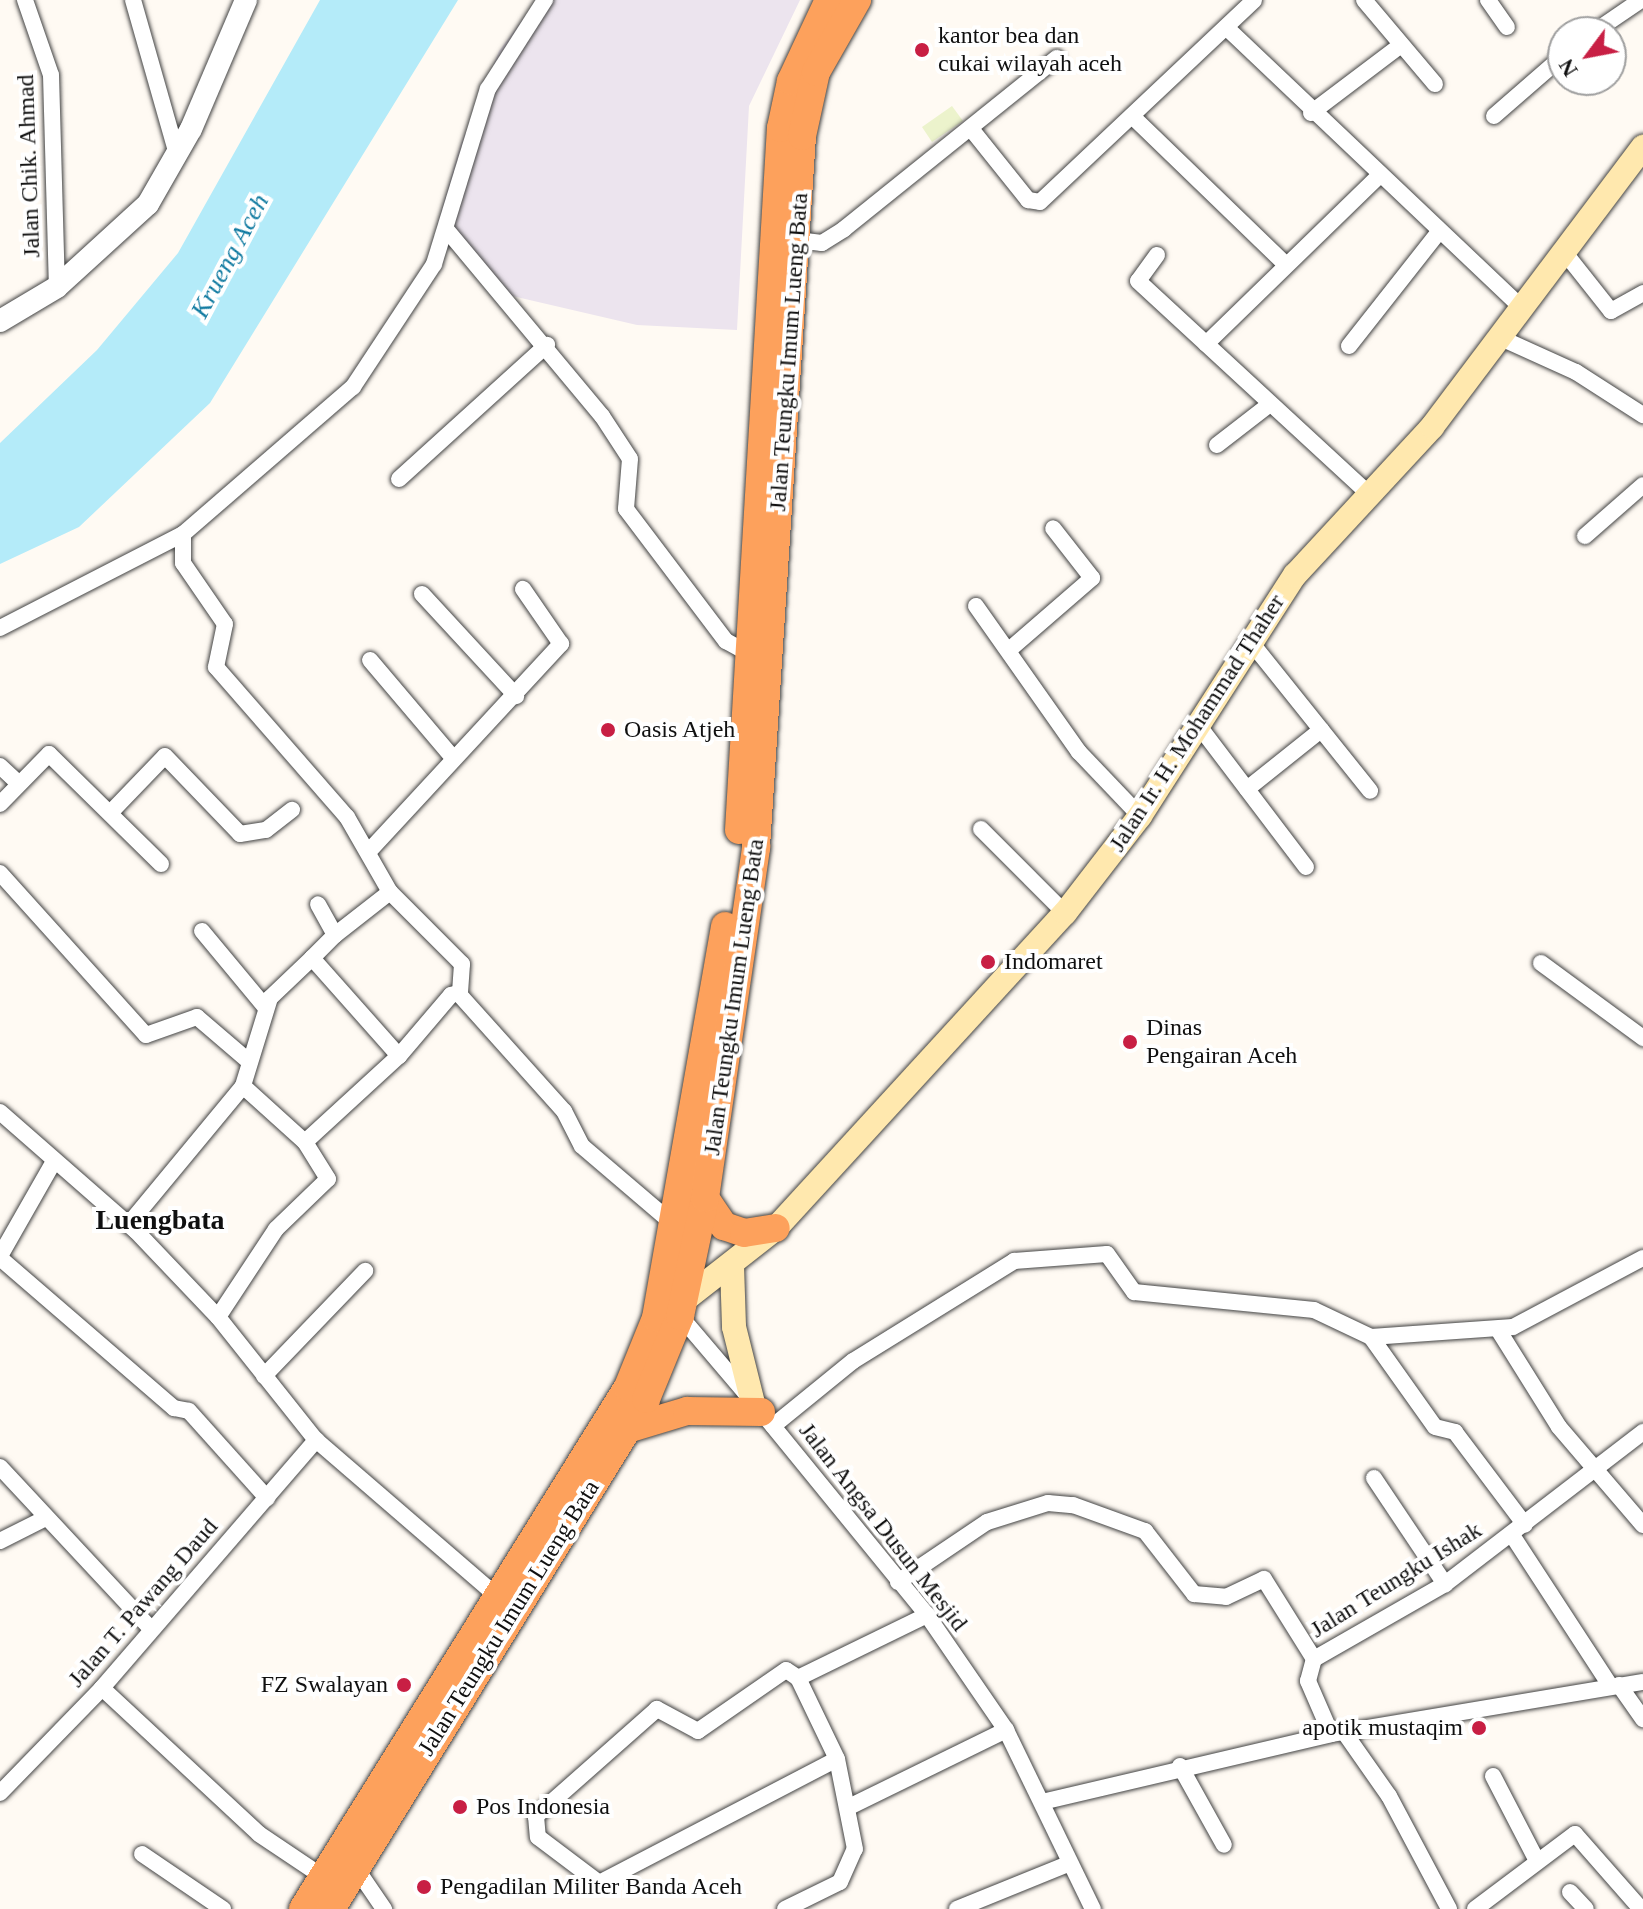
<!DOCTYPE html>
<html>
<head>
<meta charset="utf-8">
<style>
	body { margin:0 }
	#map { position:relative; width:1643px; height:1909px; overflow:hidden; background:#fffaf3; font-family:Georgia,serif }
	div>[style] { position:absolute }
	[style*='--x'] { left:calc(var(--x)*1px); top:calc(var(--y)*1px); width:calc(var(--w)*1px); rotate:calc(var(--a)*1deg) }
	.industrial>* { inset:0; background:#ece4ee }
	.pitch>* { inset:0; background:#ecf3cc }
	.water>* { inset:0; background:#b4ebf9 }
	.roads { filter:drop-shadow(0 0 2px #434343) drop-shadow(0 0 2px #434343) }
	.minor>* { height:16px; margin:-8px; padding:0 8px; transform-origin:8px; border-radius:8px; background:#fff }
	.tertiary>* { height:22px; margin:-11px; padding:0 11px; transform-origin:11px; border-radius:11px; background:#fff }
	.secondary>* { height:24px; margin:-12px; padding:0 12px; transform-origin:12px; border-radius:12px; background:#ffe8ae }
	.trunk>* { height:28px; margin:-14px; padding:0 14px; transform-origin:14px; border-radius:14px; background:#fda15c }
	.dots>* { width:22px; height:22px; translate:-50% -50%; box-sizing:border-box; border:4px solid #fff; border-radius:50% }
	span { translate:-50% -50%; white-space:nowrap; text-align:center; line-height:1.15; -webkit-text-stroke:8px #fff; paint-order:stroke }
	.poi-label { font-size:24px; color:#101010 }
	.left { translate:0 -50%; text-align:left }
	.right { translate:-100% -50%; text-align:right }
	.street-label { font-size:24px; color:#101010 }
	.water-label { font-size:26px; color:#117ba1; font-style:italic }
	.quarter-label { font-size:28px; color:#101010; font-weight:700 }
	.north { position:absolute; left:1547px; top:16px; width:80px; height:80px; box-sizing:border-box; background:#fff; border:2px solid #9f9f9f; border-radius:50%; rotate:238deg; font-size:22px; font-weight:700; line-height:32px; text-align:center; color:#101010 }
	.north::after { content:''; display:block; margin:auto; width:28px; height:36px; background:#c81f44; clip-path:polygon(50% 0,100% 100%,50% 72%,0 100%) }
</style>
</head>
<body>
<div id="map">
	<div class="industrial">
		<div style="clip-path:polygon(537px 0,800px 0,749px 106px,737px 330px,637px 325px,487px 290px,436px 229px,460px 146px,499px 51px)"></div>
	</div>
	<div class="pitch">
		<div style="clip-path:polygon(952px 106px,963px 121px,932px 142px,922px 127px)"></div>
	</div>
	<div class="water">
		<div style="clip-path:polygon(320px 0,458px 0,210px 403px,79px 527px,0 564px,0 443px,97px 350px,178px 253px)"></div>
	</div>
	<div class="roads">
		<div class="minor">
			<div style="--x:25;--y:0;--w:79;--a:70.9"></div>
			<div style="--x:51;--y:75;--w:212;--a:88.4"></div>
			<div style="--x:133;--y:0;--w:160;--a:74.1"></div>
			<div style="--x:1364;--y:0;--w:110;--a:49.8"></div>
			<div style="--x:1488;--y:0;--w:33;--a:55"></div>
			<div style="--x:1229;--y:30;--w:407;--a:43.5"></div>
			<div style="--x:1594;--y:32;--w:57;--a:-34.2"></div>
			<div style="--x:1311;--y:113;--w:113;--a:-37.1"></div>
			<div style="--x:1494;--y:116;--w:91;--a:-41"></div>
			<div style="--x:1133;--y:117;--w:209;--a:44"></div>
			<div style="--x:972;--y:130;--w:90;--a:51.3"></div>
			<div style="--x:1028;--y:200;--w:12;--a:9"></div>
			<div style="--x:1040;--y:202;--w:294;--a:-43.3"></div>
			<div style="--x:446;--y:229;--w:244;--a:50.2"></div>
			<div style="--x:602;--y:416;--w:51;--a:56.9"></div>
			<div style="--x:630;--y:459;--w:50;--a:94.6"></div>
			<div style="--x:626;--y:509;--w:166;--a:52.9"></div>
			<div style="--x:726;--y:641;--w:26;--a:29"></div>
			<div style="--x:789;--y:239;--w:33;--a:7"></div>
			<div style="--x:822;--y:243;--w:26;--a:-32"></div>
			<div style="--x:844;--y:229;--w:273;--a:-38.8"></div>
			<div style="--x:1565;--y:253;--w:74;--a:51.6"></div>
			<div style="--x:1611;--y:311;--w:37;--a:-29"></div>
			<div style="--x:1157;--y:255;--w:32;--a:126"></div>
			<div style="--x:1138;--y:281;--w:314;--a:42.7"></div>
			<div style="--x:1503;--y:339;--w:80;--a:24.3"></div>
			<div style="--x:1576;--y:372;--w:80;--a:32.7"></div>
			<div style="--x:1206;--y:344;--w:240;--a:-44.2"></div>
			<div style="--x:1349;--y:346;--w:144;--a:-51.8"></div>
			<div style="--x:1217;--y:445;--w:67;--a:-37.7"></div>
			<div style="--x:399;--y:479;--w:200;--a:-42.2"></div>
			<div style="--x:183;--y:534;--w:29;--a:90"></div>
			<div style="--x:183;--y:563;--w:74;--a:55.5"></div>
			<div style="--x:225;--y:624;--w:44;--a:101.8"></div>
			<div style="--x:216;--y:667;--w:199;--a:48.9"></div>
			<div style="--x:347;--y:817;--w:86;--a:60.2"></div>
			<div style="--x:390;--y:892;--w:70;--a:142"></div>
			<div style="--x:1585;--y:536;--w:77;--a:-41.3"></div>
			<div style="--x:422;--y:594;--w:139;--a:47.3"></div>
			<div style="--x:976;--y:606;--w:179;--a:54.8"></div>
			<div style="--x:1079;--y:752;--w:88;--a:46.4"></div>
			<div style="--x:0;--y:628;--w:206;--a:-27.2"></div>
			<div style="--x:183;--y:534;--w:225;--a:-40.9"></div>
			<div style="--x:353;--y:387;--w:147;--a:-56.6"></div>
			<div style="--x:434;--y:264;--w:183;--a:-72.9"></div>
			<div style="--x:488;--y:89;--w:106;--a:-57.4"></div>
			<div style="--x:1250;--y:641;--w:192;--a:51.3"></div>
			<div style="--x:1009;--y:650;--w:110;--a:-40.9"></div>
			<div style="--x:1092;--y:578;--w:63;--a:-128"></div>
			<div style="--x:370;--y:660;--w:128;--a:49.7"></div>
			<div style="--x:1199;--y:726;--w:177;--a:52.8"></div>
			<div style="--x:0;--y:766;--w:25;--a:43"></div>
			<div style="--x:1247;--y:789;--w:95;--a:-38.6"></div>
			<div style="--x:0;--y:804;--w:70;--a:-45.6"></div>
			<div style="--x:49;--y:754;--w:157;--a:44.5"></div>
			<div style="--x:112;--y:811;--w:76;--a:-46.1"></div>
			<div style="--x:165;--y:756;--w:108;--a:46.1"></div>
			<div style="--x:240;--y:834;--w:26;--a:-9"></div>
			<div style="--x:266;--y:830;--w:33;--a:-38"></div>
			<div style="--x:981;--y:829;--w:119;--a:45"></div>
			<div style="--x:371;--y:849;--w:280;--a:-47.2"></div>
			<div style="--x:561;--y:644;--w:67;--a:-124.6"></div>
			<div style="--x:0;--y:873;--w:218;--a:48"></div>
			<div style="--x:146;--y:1035;--w:54;--a:-19.4"></div>
			<div style="--x:197;--y:1017;--w:65;--a:40.6"></div>
			<div style="--x:390;--y:892;--w:102;--a:45"></div>
			<div style="--x:462;--y:964;--w:31;--a:94"></div>
			<div style="--x:202;--y:931;--w:100;--a:50.3"></div>
			<div style="--x:312;--y:958;--w:33;--a:-45"></div>
			<div style="--x:335;--y:935;--w:35;--a:-119"></div>
			<div style="--x:1541;--y:963;--w:127;--a:36.3"></div>
			<div style="--x:399;--y:1056;--w:131;--a:-131.6"></div>
			<div style="--x:312;--y:958;--w:58;--a:136.4"></div>
			<div style="--x:270;--y:998;--w:92;--a:107.1"></div>
			<div style="--x:243;--y:1086;--w:84;--a:42.1"></div>
			<div style="--x:305;--y:1142;--w:127;--a:-42.5"></div>
			<div style="--x:399;--y:1056;--w:80;--a:-49.6"></div>
			<div style="--x:451;--y:995;--w:7;--a:-16"></div>
			<div style="--x:458;--y:993;--w:159;--a:48.1"></div>
			<div style="--x:564;--y:1111;--w:39;--a:63"></div>
			<div style="--x:582;--y:1146;--w:118;--a:40.5"></div>
			<div style="--x:0;--y:1112;--w:181;--a:41.2"></div>
			<div style="--x:136;--y:1231;--w:119;--a:46.4"></div>
			<div style="--x:218;--y:1317;--w:157;--a:51.5"></div>
			<div style="--x:316;--y:1440;--w:240;--a:40.8"></div>
			<div style="--x:128;--y:1225;--w:180;--a:-50.4"></div>
			<div style="--x:0;--y:1256;--w:107;--a:-60.3"></div>
			<div style="--x:0;--y:1258;--w:230;--a:40.8"></div>
			<div style="--x:174;--y:1408;--w:15;--a:11"></div>
			<div style="--x:189;--y:1411;--w:117;--a:48.1"></div>
			<div style="--x:680;--y:1316;--w:105;--a:49.6"></div>
			<div style="--x:218;--y:1317;--w:105;--a:-56.6"></div>
			<div style="--x:276;--y:1229;--w:72;--a:-43.9"></div>
			<div style="--x:328;--y:1179;--w:44;--a:-121.9"></div>
			<div style="--x:1499;--y:1331;--w:113;--a:58"></div>
			<div style="--x:1559;--y:1427;--w:129;--a:49.4"></div>
			<div style="--x:1371;--y:1337;--w:110;--a:54.6"></div>
			<div style="--x:1435;--y:1427;--w:21;--a:14"></div>
			<div style="--x:1455;--y:1432;--w:116;--a:53"></div>
			<div style="--x:264;--y:1376;--w:146;--a:-46.1"></div>
			<div style="--x:768;--y:1420;--w:252;--a:50.8"></div>
			<div style="--x:927;--y:1615;--w:140;--a:55.5"></div>
			<div style="--x:1006;--y:1730;--w:199;--a:64.1"></div>
			<div style="--x:773;--y:1426;--w:103;--a:-39.1"></div>
			<div style="--x:853;--y:1361;--w:190;--a:-31.8"></div>
			<div style="--x:1014;--y:1261;--w:93;--a:-4.3"></div>
			<div style="--x:1107;--y:1254;--w:47;--a:54.6"></div>
			<div style="--x:1134;--y:1292;--w:181;--a:5.7"></div>
			<div style="--x:1314;--y:1310;--w:63;--a:25.3"></div>
			<div style="--x:1371;--y:1337;--w:142;--a:-4"></div>
			<div style="--x:1513;--y:1327;--w:147;--a:-28"></div>
			<div style="--x:0;--y:1467;--w:221;--a:47"></div>
			<div style="--x:1374;--y:1478;--w:128;--a:56.2"></div>
			<div style="--x:1512;--y:1535;--w:178;--a:56.9"></div>
			<div style="--x:0;--y:1541;--w:47;--a:-26.6"></div>
			<div style="--x:898;--y:1582;--w:107;--a:-34"></div>
			<div style="--x:987;--y:1522;--w:64;--a:-17.3"></div>
			<div style="--x:1048;--y:1503;--w:25;--a:5"></div>
			<div style="--x:1073;--y:1505;--w:77;--a:19.9"></div>
			<div style="--x:1145;--y:1531;--w:80;--a:52.1"></div>
			<div style="--x:1194;--y:1594;--w:32;--a:5"></div>
			<div style="--x:1226;--y:1597;--w:42;--a:-25.3"></div>
			<div style="--x:1264;--y:1579;--w:94;--a:58"></div>
			<div style="--x:798;--y:1678;--w:144;--a:-26"></div>
			<div style="--x:1619;--y:1685;--w:42;--a:54.8"></div>
			<div style="--x:102;--y:1688;--w:214;--a:42.9"></div>
			<div style="--x:259;--y:1834;--w:77;--a:33.9"></div>
			<div style="--x:1344;--y:1732;--w:78;--a:54.9"></div>
			<div style="--x:1389;--y:1796;--w:128;--a:62"></div>
			<div style="--x:1331;--y:1734;--w:58;--a:-113.5"></div>
			<div style="--x:1308;--y:1681;--w:23;--a:-75"></div>
			<div style="--x:1314;--y:1659;--w:151;--a:-29.8"></div>
			<div style="--x:1445;--y:1584;--w:250;--a:-37.5"></div>
			<div style="--x:1180;--y:1766;--w:90;--a:60.9"></div>
			<div style="--x:1493;--y:1776;--w:96;--a:62.6"></div>
			<div style="--x:0;--y:1793;--w:146;--a:-45.8"></div>
			<div style="--x:102;--y:1688;--w:328;--a:-49.2"></div>
			<div style="--x:1042;--y:1802;--w:297;--a:-13.2"></div>
			<div style="--x:1331;--y:1734;--w:316;--a:-9.5"></div>
			<div style="--x:849;--y:1807;--w:175;--a:-26.1"></div>
			<div style="--x:142;--y:1854;--w:98;--a:34.2"></div>
			<div style="--x:356;--y:1868;--w:50;--a:55.7"></div>
			<div style="--x:1570;--y:1892;--w:23;--a:47"></div>
			<div style="--x:785;--y:1909;--w:61;--a:-26.1"></div>
			<div style="--x:840;--y:1882;--w:36;--a:-66"></div>
			<div style="--x:855;--y:1849;--w:92;--a:-101.3"></div>
			<div style="--x:837;--y:1759;--w:90;--a:-115.7"></div>
			<div style="--x:798;--y:1678;--w:14;--a:-146"></div>
			<div style="--x:786;--y:1670;--w:107;--a:145.3"></div>
			<div style="--x:698;--y:1731;--w:47;--a:-151.8"></div>
			<div style="--x:657;--y:1709;--w:162;--a:138.5"></div>
			<div style="--x:536;--y:1816;--w:21;--a:85"></div>
			<div style="--x:538;--y:1837;--w:76;--a:37"></div>
			<div style="--x:599;--y:1883;--w:268;--a:-27.5"></div>
			<div style="--x:957;--y:1909;--w:120;--a:-22.1"></div>
			<div style="--x:1475;--y:1909;--w:125;--a:-36.9"></div>
			<div style="--x:1575;--y:1834;--w:100;--a:48.7"></div>
		</div>
		<div class="tertiary">
			<div style="--x:0;--y:321;--w:66;--a:-30.8"></div>
			<div style="--x:57;--y:287;--w:123;--a:-42.4"></div>
			<div style="--x:148;--y:204;--w:86;--a:-60.2"></div>
			<div style="--x:191;--y:129;--w:140;--a:-66.9"></div>
		</div>
		<div class="secondary">
			<div style="--x:732;--y:1266;--w:61;--a:88.1"></div>
			<div style="--x:734;--y:1327;--w:78;--a:76"></div>
			<div style="--x:683;--y:1301;--w:118;--a:-38.1"></div>
			<div style="--x:776;--y:1228;--w:427;--a:-47.5"></div>
			<div style="--x:1065;--y:913;--w:123;--a:-52.3"></div>
			<div style="--x:1140;--y:816;--w:287;--a:-57.3"></div>
			<div style="--x:1295;--y:575;--w:202;--a:-47.2"></div>
			<div style="--x:1432;--y:427;--w:351;--a:-53"></div>
		</div>
		<div class="trunk">
			<div style="--x:739;--y:830;--w:703;--a:-86.58"></div>
			<div style="--x:781;--y:128;--w:48;--a:-78"></div>
			<div style="--x:791;--y:81;--w:89;--a:-64.9"></div>
			<div style="--x:705;--y:1198;--w:34;--a:56"></div>
			<div style="--x:724;--y:1226;--w:21;--a:19"></div>
			<div style="--x:744;--y:1233;--w:32;--a:-9"></div>
			<div style="--x:627;--y:1429;--w:63;--a:-16.7"></div>
			<div style="--x:687;--y:1411;--w:74;--a:0.8"></div>
			<div style="--x:303;--y:1909;--w:615;--a:-58.09"></div>
			<div style="--x:628;--y:1387;--w:74;--a:-67.9"></div>
			<div style="--x:656;--y:1318;--w:398;--a:-80"></div>
			<div style="--x:331;--y:1909;--w:599;--a:-58.3"></div>
			<div style="--x:646;--y:1399;--w:90;--a:-67.7"></div>
			<div style="--x:680;--y:1316;--w:121;--a:-78"></div>
			<div style="--x:705;--y:1198;--w:355;--a:-81.7"></div>
			<div style="--x:756;--y:847;--w:712;--a:-86.3"></div>
			<div style="--x:802;--y:136;--w:66;--a:-77.7"></div>
			<div style="--x:816;--y:72;--w:83;--a:-60.3"></div>
		</div>
	</div>
	<div class="dots">
		<div style="left:922px;top:50px;background:#c81f44"></div>
		<div style="left:608px;top:730px;background:#c81f44"></div>
		<div style="left:988px;top:962px;background:#c81f44"></div>
		<div style="left:1130px;top:1042px;background:#c81f44"></div>
		<div style="left:404px;top:1685px;background:#c81f44"></div>
		<div style="left:1479px;top:1728px;background:#c81f44"></div>
		<div style="left:460px;top:1807px;background:#c81f44"></div>
		<div style="left:424px;top:1887px;background:#c81f44"></div>
	</div>
	<div class="poi-label">
		<span class="left" style="left:938px;top:50px">kantor bea dan<br>cukai wilayah aceh</span>
		<span class="left" style="left:624px;top:730px">Oasis Atjeh</span>
		<span class="left" style="left:1004px;top:962px">Indomaret</span>
		<span class="left" style="left:1146px;top:1042px">Dinas<br>Pengairan Aceh</span>
		<span class="right" style="left:388px;top:1685px">FZ Swalayan</span>
		<span class="right" style="left:1463px;top:1728px">apotik mustaqim</span>
		<span class="left" style="left:476px;top:1807px">Pos Indonesia</span>
		<span class="left" style="left:440px;top:1887px">Pengadilan Militer Banda Aceh</span>
	</div>
	<div class="street-label">
		<span style="left:29px;top:166px;rotate:-92deg">Jalan Chik. Ahmad</span>
		<span style="left:789px;top:352px;rotate:-86deg">Jalan Teungku Imum Lueng Bata</span>
		<span style="left:1197px;top:723px;rotate:-57deg">Jalan Ir. H. Mohammad Thaher</span>
		<span style="left:734px;top:997px;rotate:-82deg">Jalan Teungku Imum Lueng Bata</span>
		<span style="left:883px;top:1527px;rotate:52deg">Jalan Angsa Dusun Mesjid</span>
		<span style="left:1396px;top:1580px;rotate:-32deg">Jalan Teungku Ishak</span>
		<span style="left:143px;top:1603px;rotate:-49deg">Jalan T. Pawang Daud</span>
		<span style="left:509px;top:1618px;rotate:-58deg">Jalan Teungku Imum Lueng Bata</span>
	</div>
	<div class="water-label">
		<span style="left:230px;top:256px;rotate:-62deg">Krueng Aceh</span>
	</div>
	<div class="quarter-label">
		<span style="left:160px;top:1220px">Luengbata</span>
	</div>
	<div class="north">N</div>
</div>
</body>
</html>
